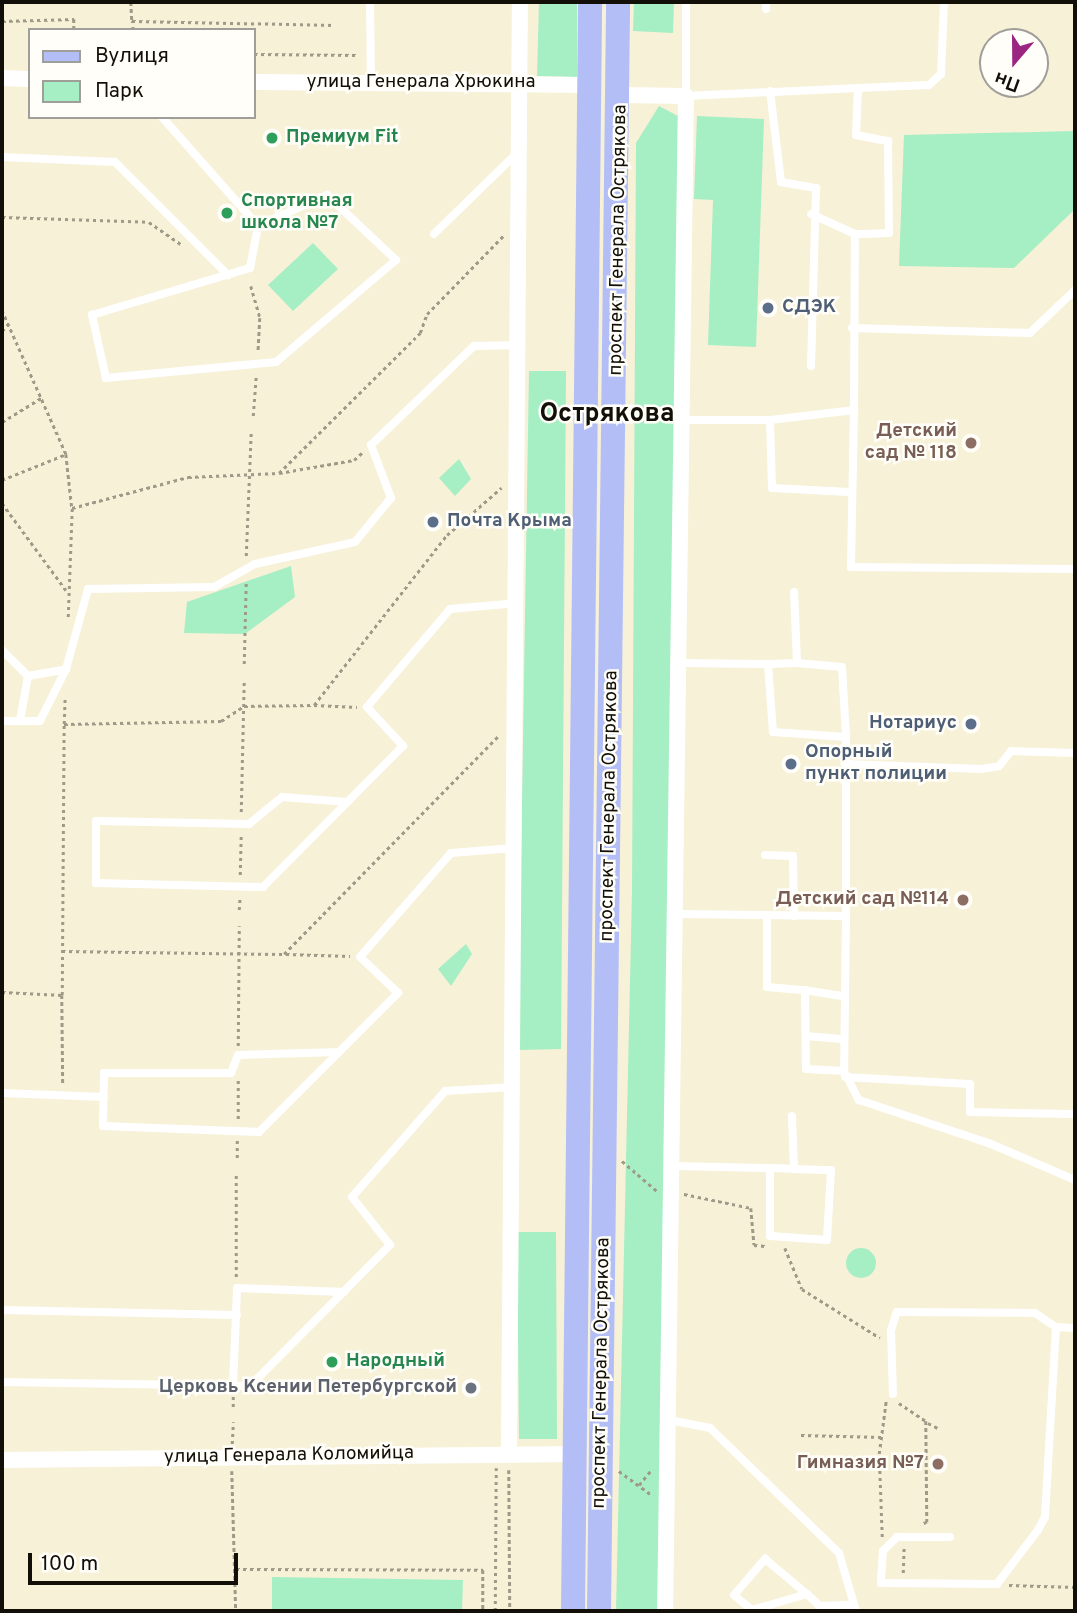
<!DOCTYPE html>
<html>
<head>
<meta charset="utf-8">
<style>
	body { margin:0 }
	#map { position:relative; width:1077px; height:1613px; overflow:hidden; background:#f7f1d8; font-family:Overpass,sans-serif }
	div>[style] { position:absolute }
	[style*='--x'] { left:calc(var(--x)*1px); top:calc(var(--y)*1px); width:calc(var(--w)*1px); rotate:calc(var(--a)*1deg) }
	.green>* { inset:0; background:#a6eec3 }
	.round { border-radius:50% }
	.path>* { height:2.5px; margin-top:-1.25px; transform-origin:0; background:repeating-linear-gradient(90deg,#9f9a88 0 3.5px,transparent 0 7px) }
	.lane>* { height:8px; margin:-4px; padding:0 4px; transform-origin:4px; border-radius:4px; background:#fff }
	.street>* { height:16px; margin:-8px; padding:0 8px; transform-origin:8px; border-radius:8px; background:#fff }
	.primary>* { height:24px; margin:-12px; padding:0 12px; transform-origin:12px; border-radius:12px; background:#b3bef6 }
	.dots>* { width:19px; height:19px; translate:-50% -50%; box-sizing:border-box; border:4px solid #fffef9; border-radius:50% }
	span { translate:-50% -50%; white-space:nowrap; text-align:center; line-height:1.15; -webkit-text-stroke:5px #fffef9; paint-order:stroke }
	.street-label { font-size:19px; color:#110f07 }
	.leisure-label { font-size:19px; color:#27864d; font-weight:700 }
	.left { translate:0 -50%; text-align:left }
	.service-label { font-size:19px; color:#4e5e75; font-weight:700 }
	.right { translate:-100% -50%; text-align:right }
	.education-label { font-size:19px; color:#785e54; font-weight:700 }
	.worship-label { font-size:19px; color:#5b616d; font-weight:700 }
	.district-label { font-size:26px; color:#110f07; font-weight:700 }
	.frame { position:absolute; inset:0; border:4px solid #110f07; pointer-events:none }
	.legend { position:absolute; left:28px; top:28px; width:228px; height:91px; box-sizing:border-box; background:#fffef9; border:2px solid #a09e98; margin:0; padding:9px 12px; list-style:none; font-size:21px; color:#110f07 }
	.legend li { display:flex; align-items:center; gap:14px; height:35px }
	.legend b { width:35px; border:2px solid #a09e98 }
	.north { position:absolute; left:979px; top:28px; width:70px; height:70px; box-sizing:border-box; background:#fffef9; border:2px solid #a09e98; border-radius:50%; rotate:200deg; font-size:19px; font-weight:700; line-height:28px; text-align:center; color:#110f07 }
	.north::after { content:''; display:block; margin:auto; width:24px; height:32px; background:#9a2681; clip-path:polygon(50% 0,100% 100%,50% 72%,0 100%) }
	.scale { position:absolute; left:28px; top:1553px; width:210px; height:32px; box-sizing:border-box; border:4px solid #110f07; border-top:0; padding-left:9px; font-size:21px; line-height:24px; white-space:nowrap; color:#110f07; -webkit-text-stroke:5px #fffef9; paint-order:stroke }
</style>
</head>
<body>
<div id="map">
	<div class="green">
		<div style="clip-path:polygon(539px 2px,577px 2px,577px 77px,537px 76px)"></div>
		<div style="clip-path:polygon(634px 2px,674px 2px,673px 33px,633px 31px)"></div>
		<div style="clip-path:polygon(659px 106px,678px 116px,661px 1502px,657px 1611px,616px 1611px,632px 891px,636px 143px)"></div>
		<div style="clip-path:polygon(697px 116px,764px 119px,756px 347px,708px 345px,713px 200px,694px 199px)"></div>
		<div style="clip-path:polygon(1075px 131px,1075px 209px,1014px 268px,899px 266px,904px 135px)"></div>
		<div style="clip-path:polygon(313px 243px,338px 269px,293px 311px,268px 285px)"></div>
		<div style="clip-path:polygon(529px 371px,566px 371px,561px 1049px,518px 1050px)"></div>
		<div style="clip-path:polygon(459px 459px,471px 479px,455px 496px,439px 478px)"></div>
		<div style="clip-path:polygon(291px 566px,295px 597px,245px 634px,184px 633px,187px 602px)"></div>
		<div style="clip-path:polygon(466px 944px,472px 954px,451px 986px,438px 969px)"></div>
		<div style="clip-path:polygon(517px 1232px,556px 1232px,557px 1439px,519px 1439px)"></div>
		<div class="round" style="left:846px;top:1248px;width:30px;height:30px"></div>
		<div style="clip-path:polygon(272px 1577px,463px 1580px,462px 1611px,272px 1611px)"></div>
	</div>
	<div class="path">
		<div style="--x:131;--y:2;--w:19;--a:87"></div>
		<div style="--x:2;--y:21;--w:72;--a:-1.6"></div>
		<div style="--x:74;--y:19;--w:11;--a:90"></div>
		<div style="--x:133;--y:30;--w:9;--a:-96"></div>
		<div style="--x:132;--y:21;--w:202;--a:1.1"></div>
		<div style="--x:254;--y:54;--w:103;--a:0.6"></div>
		<div style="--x:2;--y:217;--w:147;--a:1.9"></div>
		<div style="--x:149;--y:222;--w:40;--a:34.9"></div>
		<div style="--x:251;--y:286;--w:33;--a:74"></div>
		<div style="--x:260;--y:318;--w:34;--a:93"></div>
		<div style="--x:2;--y:310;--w:158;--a:66"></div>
		<div style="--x:66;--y:454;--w:54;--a:83.7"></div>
		<div style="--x:72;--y:508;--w:120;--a:-15"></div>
		<div style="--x:188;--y:477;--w:91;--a:-2.5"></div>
		<div style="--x:279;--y:473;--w:199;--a:-44.8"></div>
		<div style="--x:420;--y:333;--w:20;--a:-70"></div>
		<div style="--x:427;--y:314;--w:109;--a:-45.7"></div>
		<div style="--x:2;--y:331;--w:9;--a:-49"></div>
		<div style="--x:253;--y:416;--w:40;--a:-85.7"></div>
		<div style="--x:2;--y:422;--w:46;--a:-31.6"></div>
		<div style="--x:279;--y:473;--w:76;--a:-9.8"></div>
		<div style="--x:354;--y:460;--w:12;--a:-42"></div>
		<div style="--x:2;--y:480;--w:69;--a:-22.1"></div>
		<div style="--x:2;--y:503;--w:112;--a:53.7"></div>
		<div style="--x:246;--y:556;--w:124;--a:-87.7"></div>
		<div style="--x:68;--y:617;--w:109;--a:-87.9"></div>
		<div style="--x:244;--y:664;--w:84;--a:-88.6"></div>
		<div style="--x:314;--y:705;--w:43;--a:2.7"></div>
		<div style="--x:64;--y:724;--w:27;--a:-88"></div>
		<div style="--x:241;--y:812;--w:132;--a:-88.7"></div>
		<div style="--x:240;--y:875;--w:42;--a:-88.6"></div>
		<div style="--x:239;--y:910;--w:14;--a:-86"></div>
		<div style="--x:62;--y:951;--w:222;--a:0.8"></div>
		<div style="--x:284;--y:954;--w:307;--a:-45.5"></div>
		<div style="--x:286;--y:954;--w:64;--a:1.8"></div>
		<div style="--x:2;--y:992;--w:60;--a:2.9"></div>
		<div style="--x:62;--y:995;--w:271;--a:-89.6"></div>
		<div style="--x:64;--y:724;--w:157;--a:-1.1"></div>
		<div style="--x:221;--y:721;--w:27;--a:-33"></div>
		<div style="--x:244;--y:706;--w:70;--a:-0.8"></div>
		<div style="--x:314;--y:705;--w:216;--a:-52"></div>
		<div style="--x:447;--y:535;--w:72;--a:-41"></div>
		<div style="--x:62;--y:995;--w:90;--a:89.4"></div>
		<div style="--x:238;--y:1046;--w:120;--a:-89.5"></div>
		<div style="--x:238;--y:1119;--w:39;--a:-90"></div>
		<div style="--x:237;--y:1158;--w:18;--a:-90"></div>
		<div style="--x:622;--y:1161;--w:46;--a:40.6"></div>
		<div style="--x:684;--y:1194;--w:68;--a:11.8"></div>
		<div style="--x:751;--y:1208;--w:37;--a:85"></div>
		<div style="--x:754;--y:1245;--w:11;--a:5"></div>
		<div style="--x:785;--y:1248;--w:44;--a:67.5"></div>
		<div style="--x:802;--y:1289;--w:92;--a:32.1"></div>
		<div style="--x:236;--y:1277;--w:103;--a:-90"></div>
		<div style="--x:899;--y:1403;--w:32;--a:34"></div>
		<div style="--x:926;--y:1421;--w:101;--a:89.4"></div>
		<div style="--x:927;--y:1522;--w:7;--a:153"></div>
		<div style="--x:233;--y:1407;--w:11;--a:-90"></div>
		<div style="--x:928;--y:1423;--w:13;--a:27"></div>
		<div style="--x:801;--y:1435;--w:80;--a:1.4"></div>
		<div style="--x:232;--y:1444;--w:22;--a:-87"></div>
		<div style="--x:509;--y:1470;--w:141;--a:89.6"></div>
		<div style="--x:232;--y:1471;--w:140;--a:88.4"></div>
		<div style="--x:619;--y:1471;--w:42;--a:36.3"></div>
		<div style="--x:639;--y:1485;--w:21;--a:-51"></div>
		<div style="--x:882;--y:1537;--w:83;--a:-92.1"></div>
		<div style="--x:879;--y:1454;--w:53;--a:-82.5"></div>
		<div style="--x:236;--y:1569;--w:247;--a:0.2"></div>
		<div style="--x:483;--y:1570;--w:41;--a:90"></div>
		<div style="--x:903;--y:1573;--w:25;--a:-88"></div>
		<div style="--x:1009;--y:1585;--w:66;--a:1.7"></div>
		<div style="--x:495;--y:1611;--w:143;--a:-89.6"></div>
	</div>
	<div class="lane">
		<div style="--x:370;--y:2;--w:80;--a:89.3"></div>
		<div style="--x:686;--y:2;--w:94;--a:90"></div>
		<div style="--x:686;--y:96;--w:172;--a:-2.7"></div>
		<div style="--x:858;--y:88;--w:47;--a:92.4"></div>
		<div style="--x:856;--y:135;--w:33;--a:11"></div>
		<div style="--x:888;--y:141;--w:92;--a:89.4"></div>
		<div style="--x:889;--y:233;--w:34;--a:178"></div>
		<div style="--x:855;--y:234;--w:48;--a:-155.6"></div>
		<div style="--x:766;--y:9;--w:7;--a:-90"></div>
		<div style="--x:858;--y:88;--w:71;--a:-2.4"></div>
		<div style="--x:929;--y:85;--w:16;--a:-43"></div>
		<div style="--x:941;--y:74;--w:72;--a:-87.6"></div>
		<div style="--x:770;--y:91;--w:92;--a:83.1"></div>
		<div style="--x:781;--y:182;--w:36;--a:10"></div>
		<div style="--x:816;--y:188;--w:178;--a:91.6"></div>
		<div style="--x:162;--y:117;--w:145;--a:48.6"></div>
		<div style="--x:2;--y:157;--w:113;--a:2.5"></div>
		<div style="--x:115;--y:162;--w:160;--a:45"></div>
		<div style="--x:327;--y:195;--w:95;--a:43.3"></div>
		<div style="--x:396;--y:260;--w:157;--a:139.6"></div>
		<div style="--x:276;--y:362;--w:171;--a:174.6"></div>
		<div style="--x:106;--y:378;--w:65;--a:-102.5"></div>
		<div style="--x:92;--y:315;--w:165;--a:-16.6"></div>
		<div style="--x:250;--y:268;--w:43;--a:-79.2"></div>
		<div style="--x:258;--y:226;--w:76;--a:-24.2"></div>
		<div style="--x:434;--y:234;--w:117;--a:-44.3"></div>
		<div style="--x:852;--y:328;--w:178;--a:1.6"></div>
		<div style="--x:1030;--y:333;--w:62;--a:-43.7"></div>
		<div style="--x:854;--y:410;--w:176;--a:-89.7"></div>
		<div style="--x:682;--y:420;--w:88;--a:0"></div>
		<div style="--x:770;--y:420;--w:85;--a:-6.8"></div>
		<div style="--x:854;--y:410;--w:157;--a:91.1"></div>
		<div style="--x:851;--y:567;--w:224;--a:0.5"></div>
		<div style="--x:770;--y:420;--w:68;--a:88.3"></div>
		<div style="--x:772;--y:488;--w:77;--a:3"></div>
		<div style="--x:2;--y:650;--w:37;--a:45"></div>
		<div style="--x:28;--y:676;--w:46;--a:100.1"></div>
		<div style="--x:679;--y:663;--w:89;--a:0.6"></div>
		<div style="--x:768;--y:664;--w:68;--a:85.8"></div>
		<div style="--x:773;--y:732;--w:73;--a:3.9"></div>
		<div style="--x:846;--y:737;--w:179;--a:90"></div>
		<div style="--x:797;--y:663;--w:45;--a:5.1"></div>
		<div style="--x:842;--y:667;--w:70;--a:86.7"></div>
		<div style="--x:768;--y:664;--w:29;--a:-2"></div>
		<div style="--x:797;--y:663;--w:71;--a:-92.4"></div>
		<div style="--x:28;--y:676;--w:39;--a:-10"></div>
		<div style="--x:2;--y:721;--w:38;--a:0"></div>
		<div style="--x:40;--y:721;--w:58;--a:-63.4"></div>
		<div style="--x:66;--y:669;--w:83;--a:-74.6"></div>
		<div style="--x:88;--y:589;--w:126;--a:-0.9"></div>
		<div style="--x:214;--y:587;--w:47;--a:-29.3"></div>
		<div style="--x:255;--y:564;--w:102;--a:-12.4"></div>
		<div style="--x:355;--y:542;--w:57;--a:-50.7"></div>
		<div style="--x:391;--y:498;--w:57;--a:-110.7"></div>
		<div style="--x:371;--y:445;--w:143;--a:-43.9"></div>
		<div style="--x:474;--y:346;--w:44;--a:-1.3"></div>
		<div style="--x:845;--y:764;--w:136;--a:2.1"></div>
		<div style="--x:981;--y:769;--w:18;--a:-9"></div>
		<div style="--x:999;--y:766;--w:19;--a:-51"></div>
		<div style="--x:1011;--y:751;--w:64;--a:1.8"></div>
		<div style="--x:347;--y:802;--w:65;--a:-175.6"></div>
		<div style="--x:282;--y:797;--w:43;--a:140.7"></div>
		<div style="--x:249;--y:824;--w:153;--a:-178.9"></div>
		<div style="--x:96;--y:821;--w:62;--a:90"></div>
		<div style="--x:96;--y:883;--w:167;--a:1.4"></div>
		<div style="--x:263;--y:887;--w:199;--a:-45.2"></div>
		<div style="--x:403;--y:746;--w:53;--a:-132.7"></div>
		<div style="--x:367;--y:707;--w:128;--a:-49.7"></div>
		<div style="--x:450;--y:609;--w:68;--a:-5"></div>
		<div style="--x:765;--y:855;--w:28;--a:2"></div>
		<div style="--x:793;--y:856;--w:60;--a:89"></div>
		<div style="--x:677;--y:914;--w:169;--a:0.7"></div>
		<div style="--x:846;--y:916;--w:155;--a:90.7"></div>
		<div style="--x:844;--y:1071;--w:33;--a:63"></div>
		<div style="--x:859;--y:1100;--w:139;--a:18.4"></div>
		<div style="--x:991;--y:1144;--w:91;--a:23.2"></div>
		<div style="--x:767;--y:919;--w:68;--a:90"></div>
		<div style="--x:767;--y:987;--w:38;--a:5"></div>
		<div style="--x:842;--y:996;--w:37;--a:-171"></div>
		<div style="--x:805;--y:990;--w:79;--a:89.3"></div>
		<div style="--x:806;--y:1069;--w:38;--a:3"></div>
		<div style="--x:806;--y:1036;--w:38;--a:5"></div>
		<div style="--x:339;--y:1052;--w:101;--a:178.3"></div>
		<div style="--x:238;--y:1055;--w:19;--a:111"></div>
		<div style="--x:231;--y:1073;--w:127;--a:180"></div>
		<div style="--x:104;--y:1073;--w:53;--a:91.1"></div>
		<div style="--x:103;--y:1126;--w:156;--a:2.2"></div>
		<div style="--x:259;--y:1132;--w:197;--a:-45"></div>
		<div style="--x:398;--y:993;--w:52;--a:-136.5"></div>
		<div style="--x:360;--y:957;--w:138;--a:-48.8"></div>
		<div style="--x:451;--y:853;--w:64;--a:-4.5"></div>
		<div style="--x:845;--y:1077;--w:125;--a:3.2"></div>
		<div style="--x:970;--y:1084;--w:28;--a:90"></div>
		<div style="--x:970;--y:1112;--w:105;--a:1.1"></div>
		<div style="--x:2;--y:1093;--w:102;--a:2.2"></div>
		<div style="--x:792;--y:1116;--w:53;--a:87.8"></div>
		<div style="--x:674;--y:1166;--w:96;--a:1.2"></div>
		<div style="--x:770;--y:1168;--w:24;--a:2"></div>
		<div style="--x:794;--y:1169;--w:37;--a:2"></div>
		<div style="--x:831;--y:1170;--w:70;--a:93.3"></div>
		<div style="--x:827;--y:1240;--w:57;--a:-176"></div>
		<div style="--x:770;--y:1236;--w:68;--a:-90"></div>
		<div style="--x:2;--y:1310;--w:235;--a:1.2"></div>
		<div style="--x:2;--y:1382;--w:248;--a:0.9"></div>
		<div style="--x:250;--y:1386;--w:199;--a:-45.2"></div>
		<div style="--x:390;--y:1245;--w:61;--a:-128.4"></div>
		<div style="--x:352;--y:1197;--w:141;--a:-48.7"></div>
		<div style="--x:445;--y:1091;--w:67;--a:-3.4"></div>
		<div style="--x:233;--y:1385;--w:97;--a:-87.6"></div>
		<div style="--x:237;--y:1288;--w:107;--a:2.1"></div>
		<div style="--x:893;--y:1394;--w:64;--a:-91.8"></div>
		<div style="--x:891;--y:1330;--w:19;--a:-72"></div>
		<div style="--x:897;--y:1312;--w:138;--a:0.4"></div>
		<div style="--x:1035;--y:1313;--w:25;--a:34"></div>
		<div style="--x:1056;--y:1327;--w:19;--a:3"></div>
		<div style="--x:669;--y:1420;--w:42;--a:11"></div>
		<div style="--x:710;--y:1428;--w:180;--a:44.1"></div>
		<div style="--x:839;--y:1553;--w:60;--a:73.7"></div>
		<div style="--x:950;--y:1537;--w:53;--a:180"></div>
		<div style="--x:897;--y:1537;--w:20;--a:135"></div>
		<div style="--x:883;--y:1551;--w:32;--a:94"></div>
		<div style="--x:881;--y:1583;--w:116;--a:0.5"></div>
		<div style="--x:997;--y:1584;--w:68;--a:-52.8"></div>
		<div style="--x:1038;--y:1530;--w:15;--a:-62"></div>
		<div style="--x:1045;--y:1517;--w:190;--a:-86.7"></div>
		<div style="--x:807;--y:1594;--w:57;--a:163.8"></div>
		<div style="--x:752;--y:1610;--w:23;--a:-140"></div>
		<div style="--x:734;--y:1595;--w:48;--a:-49.3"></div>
		<div style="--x:765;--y:1559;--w:55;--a:39.8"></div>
		<div style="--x:807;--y:1594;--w:18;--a:43"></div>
		<div style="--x:820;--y:1606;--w:34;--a:-2"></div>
	</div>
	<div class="street">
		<div style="--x:2;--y:78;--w:28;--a:2"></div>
		<div style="--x:254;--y:82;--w:334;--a:0.5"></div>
		<div style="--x:620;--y:95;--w:66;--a:0.9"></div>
		<div style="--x:686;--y:96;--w:1515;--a:90.79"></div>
		<div style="--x:509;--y:1452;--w:1450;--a:-89.57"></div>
		<div style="--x:2;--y:1460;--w:573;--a:-0.6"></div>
	</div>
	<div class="primary">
		<div style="--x:573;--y:1611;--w:1609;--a:-89.39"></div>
		<div style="--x:599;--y:1611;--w:1609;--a:-89.32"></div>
	</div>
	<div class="dots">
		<div style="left:272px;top:138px;background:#2e9e5b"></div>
		<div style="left:227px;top:213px;background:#2e9e5b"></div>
		<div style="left:768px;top:308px;background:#5c6f8a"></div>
		<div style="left:971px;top:443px;background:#8d6e63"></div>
		<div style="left:433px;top:522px;background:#5c6f8a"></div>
		<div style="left:971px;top:724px;background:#5c6f8a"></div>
		<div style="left:791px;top:764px;background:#5c6f8a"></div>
		<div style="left:963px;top:900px;background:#8d6e63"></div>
		<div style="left:332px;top:1362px;background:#2e9e5b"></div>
		<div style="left:471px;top:1388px;background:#6b7280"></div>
		<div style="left:938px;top:1464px;background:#8d6e63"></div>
	</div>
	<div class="street-label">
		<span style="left:421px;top:83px">улица Генерала Хрюкина</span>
		<span style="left:619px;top:240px;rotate:-89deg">проспект Генерала Острякова</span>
		<span style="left:610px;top:806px;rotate:-89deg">проспект Генерала Острякова</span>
		<span style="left:602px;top:1373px;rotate:-89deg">проспект Генерала Острякова</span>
		<span style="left:289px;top:1456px;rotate:-1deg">улица Генерала Коломийца</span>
	</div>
	<div class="leisure-label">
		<span class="left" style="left:286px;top:138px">Премиум Fit</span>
		<span class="left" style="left:241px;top:213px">Спортивная<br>школа №7</span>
		<span class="left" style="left:346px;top:1362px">Народный</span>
	</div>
	<div class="service-label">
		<span class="left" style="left:782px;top:308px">СДЭК</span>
		<span class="left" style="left:447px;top:522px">Почта Крыма</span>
		<span class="right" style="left:957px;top:724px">Нотариус</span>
		<span class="left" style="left:805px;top:764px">Опорный<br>пункт полиции</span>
	</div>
	<div class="education-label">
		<span class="right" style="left:957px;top:443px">Детский<br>сад № 118</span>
		<span class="right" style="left:949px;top:900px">Детский сад №114</span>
		<span class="right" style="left:924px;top:1464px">Гимназия №7</span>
	</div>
	<div class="worship-label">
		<span class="right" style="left:457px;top:1388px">Церковь Ксении Петербургской</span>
	</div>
	<div class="district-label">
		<span style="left:607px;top:415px">Острякова</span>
	</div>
	<div class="frame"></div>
	<ul class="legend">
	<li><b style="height:9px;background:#b3bef6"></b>Вулиця</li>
	<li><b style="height:19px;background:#a6eec3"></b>Парк</li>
	</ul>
	<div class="north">Пн</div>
	<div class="scale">100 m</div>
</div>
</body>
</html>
